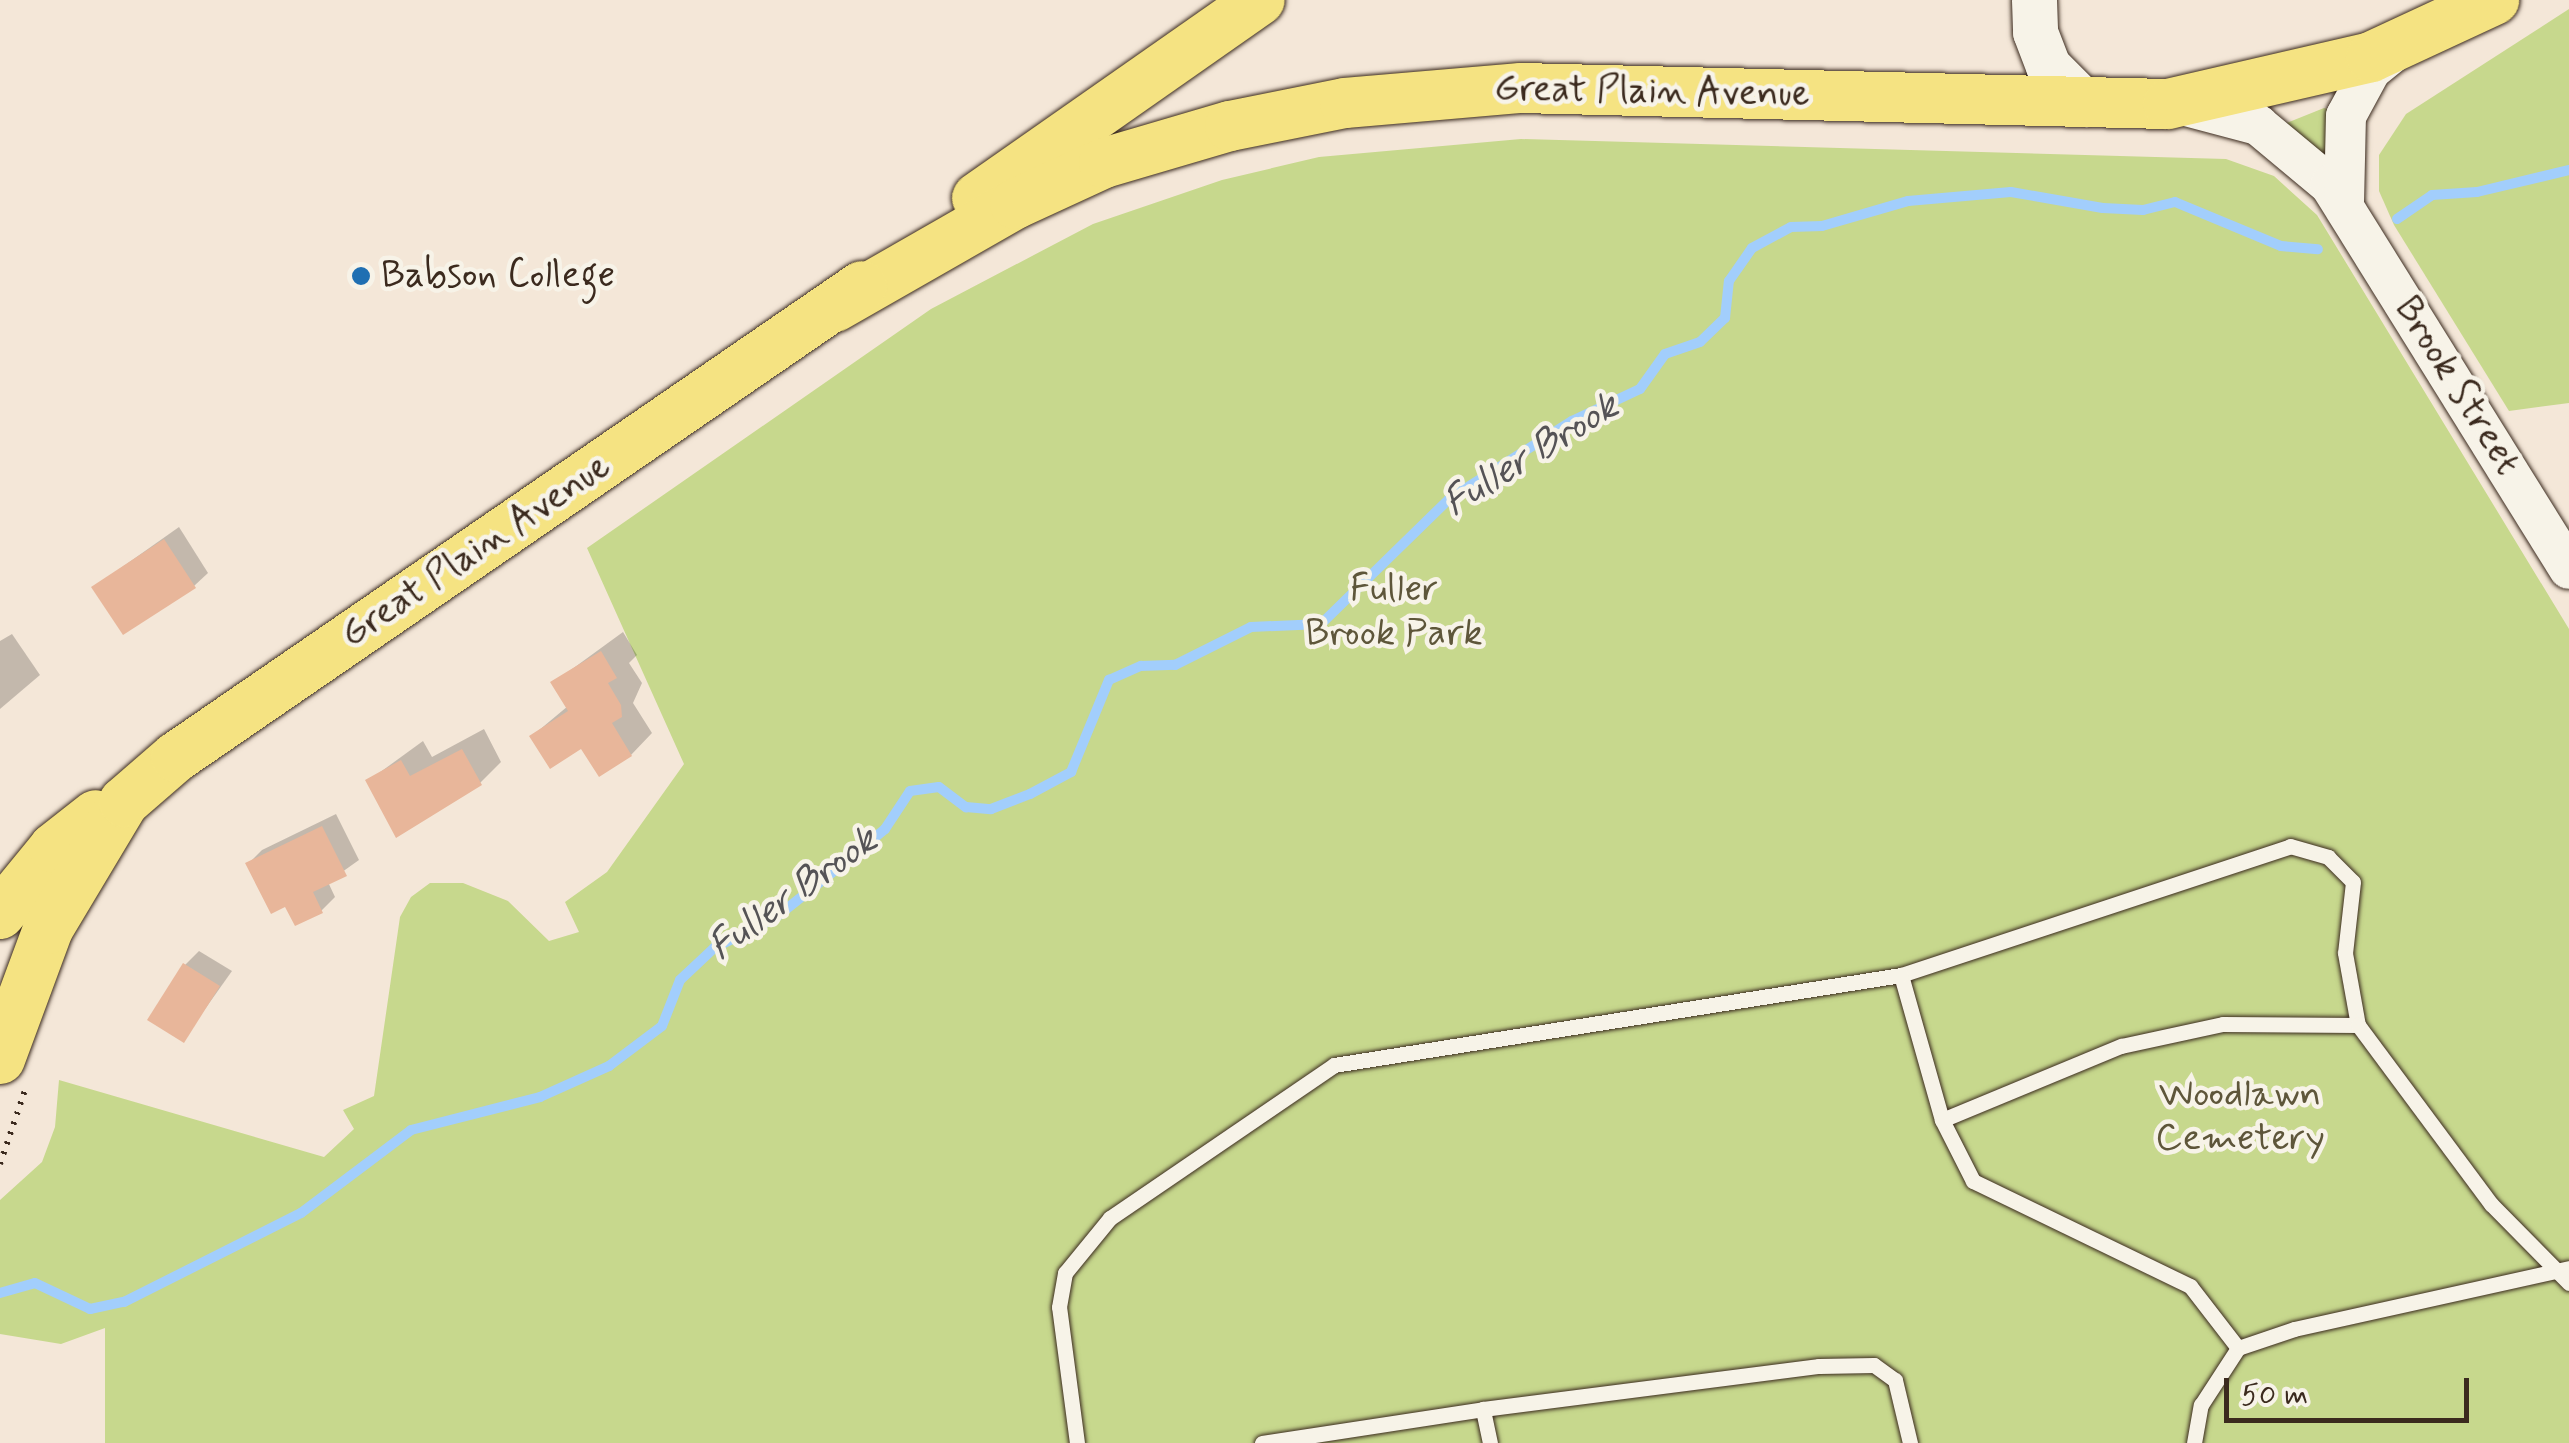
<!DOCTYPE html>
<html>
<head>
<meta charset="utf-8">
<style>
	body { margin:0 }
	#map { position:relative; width:2569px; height:1443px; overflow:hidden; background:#f4e7d8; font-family:Mynerve,sans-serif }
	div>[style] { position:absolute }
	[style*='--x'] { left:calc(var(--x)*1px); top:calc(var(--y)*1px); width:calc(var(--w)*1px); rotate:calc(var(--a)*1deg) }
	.green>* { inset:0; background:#c7d88d }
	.shadow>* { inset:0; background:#0003 }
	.stream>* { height:10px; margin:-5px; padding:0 5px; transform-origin:5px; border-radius:5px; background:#a2cefc }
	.building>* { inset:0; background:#e8b69a }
	.path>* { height:6px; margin-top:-3px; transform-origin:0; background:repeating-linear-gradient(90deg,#3b2a1e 0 2.5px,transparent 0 10.5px) }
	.roads { filter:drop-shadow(0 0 2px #3b2a1e) drop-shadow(0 0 2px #3b2a1e) }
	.service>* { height:15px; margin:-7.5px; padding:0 7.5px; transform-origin:7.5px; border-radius:7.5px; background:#f7f3e8 }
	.tertiary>* { height:40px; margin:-20px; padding:0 20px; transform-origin:20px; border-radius:20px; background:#f7f3e8 }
	.secondary>* { height:45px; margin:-22.5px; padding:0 22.5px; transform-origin:22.5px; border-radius:22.5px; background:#f7f3e8 }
	.primary>* { height:50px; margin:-25px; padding:0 25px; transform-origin:25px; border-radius:25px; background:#f5e382 }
	.dots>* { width:28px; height:28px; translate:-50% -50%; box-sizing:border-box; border:5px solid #f7f3e8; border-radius:50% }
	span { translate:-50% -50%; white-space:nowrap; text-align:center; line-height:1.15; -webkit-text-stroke:9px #f7f3e8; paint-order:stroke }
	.street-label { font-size:38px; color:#3b2a1e }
	.poi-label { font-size:38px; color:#3b2a1e }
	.left { translate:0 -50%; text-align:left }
	.park-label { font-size:38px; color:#5e563a }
	.water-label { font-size:40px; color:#555356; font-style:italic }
	.scale { position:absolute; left:2224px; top:1378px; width:245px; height:45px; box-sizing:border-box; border:5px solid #3b2a1e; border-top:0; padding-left:12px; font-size:30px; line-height:35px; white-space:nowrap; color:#3b2a1e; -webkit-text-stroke:8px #f7f3e8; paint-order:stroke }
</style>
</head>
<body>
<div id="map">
	<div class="green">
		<div style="clip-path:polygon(2569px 9px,2569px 403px,2509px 411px,2394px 225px,2379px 191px,2379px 155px,2406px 114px)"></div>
		<div style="clip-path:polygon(2324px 108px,2335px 111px,2330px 164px,2284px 124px)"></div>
		<div style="clip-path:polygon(1521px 139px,2226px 159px,2274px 176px,2317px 215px,2569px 629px,2569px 1443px,105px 1443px,105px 1328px,61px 1344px,0 1334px,0 1200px,42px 1162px,55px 1127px,59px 1080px,324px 1157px,354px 1129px,343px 1110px,374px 1096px,400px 917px,411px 897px,430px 883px,463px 883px,508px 901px,549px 941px,579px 932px,565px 902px,607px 872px,684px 764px,587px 548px,931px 309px,1093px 224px,1222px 180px,1319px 157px)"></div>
	</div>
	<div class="shadow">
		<div style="clip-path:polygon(179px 527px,208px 573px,194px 586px,94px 587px)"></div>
		<div style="clip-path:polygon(623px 632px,637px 655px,629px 663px,642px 683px,633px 703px,652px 733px,631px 755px,532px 736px,568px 706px,553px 683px)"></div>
		<div style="clip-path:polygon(12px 634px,40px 675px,0 709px,0 641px)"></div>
		<div style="clip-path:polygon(484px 729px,501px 762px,480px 783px,368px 781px,423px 741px,432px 757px)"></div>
		<div style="clip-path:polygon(336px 814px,359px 860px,328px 882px,335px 897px,321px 911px,286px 904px,248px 864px,262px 850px)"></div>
		<div style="clip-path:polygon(199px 951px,232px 971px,183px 1040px,185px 965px)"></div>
	</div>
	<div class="stream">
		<div style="--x:2397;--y:219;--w:42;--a:-34.4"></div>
		<div style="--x:2432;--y:195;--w:45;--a:-3.8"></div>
		<div style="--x:2477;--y:192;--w:95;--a:-13.4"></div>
		<div style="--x:0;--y:1293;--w:36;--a:-16"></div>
		<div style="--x:35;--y:1283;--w:61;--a:25.3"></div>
		<div style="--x:90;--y:1309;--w:35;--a:-12"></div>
		<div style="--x:124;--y:1302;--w:198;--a:-26.7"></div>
		<div style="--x:301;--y:1213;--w:138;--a:-37"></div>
		<div style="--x:411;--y:1130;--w:133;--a:-14.3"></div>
		<div style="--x:540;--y:1097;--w:76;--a:-24.2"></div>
		<div style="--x:609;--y:1066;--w:66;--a:-37"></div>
		<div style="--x:662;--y:1026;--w:49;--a:-68.6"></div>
		<div style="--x:680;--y:980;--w:47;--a:-43.3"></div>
		<div style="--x:714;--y:948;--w:68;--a:-26.2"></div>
		<div style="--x:775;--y:918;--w:75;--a:-38.5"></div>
		<div style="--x:834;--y:871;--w:66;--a:-39.5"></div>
		<div style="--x:885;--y:829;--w:45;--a:-56.7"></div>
		<div style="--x:910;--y:791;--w:29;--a:-8"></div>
		<div style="--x:939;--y:787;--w:34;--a:37"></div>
		<div style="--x:966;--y:807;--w:25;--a:5"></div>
		<div style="--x:991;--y:809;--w:42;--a:-21"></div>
		<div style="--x:1030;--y:794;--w:47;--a:-28.2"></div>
		<div style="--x:1071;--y:772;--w:100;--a:-67.6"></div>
		<div style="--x:1109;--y:680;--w:35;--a:-24"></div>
		<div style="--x:1141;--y:666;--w:34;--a:-2"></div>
		<div style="--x:1175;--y:665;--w:85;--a:-26.6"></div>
		<div style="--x:1251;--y:627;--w:70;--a:-2.5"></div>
		<div style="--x:1321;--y:624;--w:179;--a:-44.3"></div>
		<div style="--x:1449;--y:499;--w:146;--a:-32.4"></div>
		<div style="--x:1572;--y:421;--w:75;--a:-25.2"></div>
		<div style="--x:1640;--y:389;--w:43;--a:-54.5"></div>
		<div style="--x:1665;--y:354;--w:37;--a:-19"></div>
		<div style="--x:1700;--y:342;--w:35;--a:-44"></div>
		<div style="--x:1725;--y:318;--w:37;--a:-84"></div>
		<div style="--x:1729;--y:281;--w:40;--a:-55.1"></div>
		<div style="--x:1752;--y:248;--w:44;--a:-28.3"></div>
		<div style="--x:1791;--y:227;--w:31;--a:-2"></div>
		<div style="--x:1822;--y:226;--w:90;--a:-16.2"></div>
		<div style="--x:1908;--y:201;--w:103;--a:-5"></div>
		<div style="--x:2011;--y:192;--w:93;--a:9.9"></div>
		<div style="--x:2103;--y:208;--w:40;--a:2.9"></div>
		<div style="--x:2143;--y:210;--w:33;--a:-14"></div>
		<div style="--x:2175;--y:202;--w:115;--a:22.5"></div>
		<div style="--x:2281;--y:246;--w:37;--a:5"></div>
	</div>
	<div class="building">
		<div style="clip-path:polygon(164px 539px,196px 588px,123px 635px,91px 587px)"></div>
		<div style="clip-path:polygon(601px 651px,617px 678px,608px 683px,621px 705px,622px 717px,612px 723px,632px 756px,599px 777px,581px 749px,550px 769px,529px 736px,568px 711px,550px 682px)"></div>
		<div style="clip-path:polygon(462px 749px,482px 785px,396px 838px,365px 780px,401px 760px,410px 776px)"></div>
		<div style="clip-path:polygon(322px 826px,347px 876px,313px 892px,323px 913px,295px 926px,285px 907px,271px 914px,245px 863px)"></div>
		<div style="clip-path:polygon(183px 963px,220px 986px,184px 1043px,147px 1020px)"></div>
	</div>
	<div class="path">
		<div style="--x:0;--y:1164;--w:78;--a:-71.3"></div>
	</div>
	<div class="roads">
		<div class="service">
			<div style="--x:1942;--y:1120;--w:194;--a:-22.5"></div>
			<div style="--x:2121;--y:1046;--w:104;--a:-12.2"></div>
			<div style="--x:2223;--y:1024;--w:135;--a:0.4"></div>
			<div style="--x:2238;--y:1348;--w:78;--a:-127.7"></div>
			<div style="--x:2190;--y:1286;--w:241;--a:-154.2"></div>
			<div style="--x:1973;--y:1181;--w:68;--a:-116.9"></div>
			<div style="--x:1942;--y:1120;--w:151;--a:-105.8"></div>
			<div style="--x:1901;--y:975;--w:410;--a:-18.3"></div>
			<div style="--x:2290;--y:846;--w:40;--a:16"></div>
			<div style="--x:2328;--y:857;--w:35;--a:45"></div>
			<div style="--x:2353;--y:882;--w:71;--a:96.4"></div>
			<div style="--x:2345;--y:953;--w:73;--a:79.8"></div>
			<div style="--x:2358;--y:1025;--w:223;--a:53.4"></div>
			<div style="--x:2491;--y:1204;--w:111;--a:45.4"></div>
			<div style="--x:1077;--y:1443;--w:137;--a:-97.5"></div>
			<div style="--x:1059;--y:1307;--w:35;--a:-80"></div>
			<div style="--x:1065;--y:1273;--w:71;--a:-50.7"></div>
			<div style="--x:1110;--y:1218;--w:271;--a:-34.3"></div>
			<div style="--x:1334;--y:1065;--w:574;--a:-9.02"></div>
			<div style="--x:1262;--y:1443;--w:224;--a:-8.7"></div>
			<div style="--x:1490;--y:1443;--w:35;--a:-102"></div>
			<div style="--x:1483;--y:1409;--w:339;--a:-7.3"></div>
			<div style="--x:1819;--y:1366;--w:55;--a:-1"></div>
			<div style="--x:1874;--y:1365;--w:26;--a:36"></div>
			<div style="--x:1895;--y:1380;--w:65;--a:76.6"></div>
			<div style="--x:2194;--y:1443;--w:39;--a:-80"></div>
			<div style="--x:2201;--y:1405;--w:68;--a:-57"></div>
			<div style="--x:2238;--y:1348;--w:59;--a:-18.7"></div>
			<div style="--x:2294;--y:1329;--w:282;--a:-12.5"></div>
		</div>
		<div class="tertiary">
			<div style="--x:2182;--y:105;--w:79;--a:14.7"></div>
			<div style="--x:2258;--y:125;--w:94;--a:39.8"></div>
			<div style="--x:2330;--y:185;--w:452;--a:58.1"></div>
			<div style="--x:2344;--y:203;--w:87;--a:-88.7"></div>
			<div style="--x:2346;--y:116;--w:52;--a:-61.5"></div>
			<div style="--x:2371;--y:70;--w:36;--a:-39"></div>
		</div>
		<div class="secondary">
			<div style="--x:2034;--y:0;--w:32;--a:88"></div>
			<div style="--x:2035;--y:32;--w:36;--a:69"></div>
			<div style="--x:2048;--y:66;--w:54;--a:45"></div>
		</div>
		<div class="primary">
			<div style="--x:977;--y:198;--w:345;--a:-35"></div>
			<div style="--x:835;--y:307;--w:207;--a:-29.8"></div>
			<div style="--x:1015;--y:204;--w:98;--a:-24.7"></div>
			<div style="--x:1104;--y:163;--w:131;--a:-16.4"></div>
			<div style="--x:1230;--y:126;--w:117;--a:-11.3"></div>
			<div style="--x:1345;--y:103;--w:177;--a:-4.9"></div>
			<div style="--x:1521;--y:88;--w:647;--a:1.42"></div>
			<div style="--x:2168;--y:104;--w:208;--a:-13"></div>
			<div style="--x:2371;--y:57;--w:136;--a:-24.9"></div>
			<div style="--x:0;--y:914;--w:85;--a:-50.7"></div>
			<div style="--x:54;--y:848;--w:53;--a:-38.2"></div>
			<div style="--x:0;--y:1059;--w:139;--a:-69.7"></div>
			<div style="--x:48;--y:929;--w:148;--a:-59.1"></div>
			<div style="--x:124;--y:802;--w:69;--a:-40.9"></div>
			<div style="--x:176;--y:757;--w:832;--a:-34.47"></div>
		</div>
	</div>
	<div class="dots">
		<div style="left:361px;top:276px;background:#1f6fb2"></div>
	</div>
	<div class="street-label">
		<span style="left:1652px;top:92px;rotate:1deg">Great Plain Avenue</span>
		<span style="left:2457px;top:386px;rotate:58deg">Brook Street</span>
		<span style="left:476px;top:551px;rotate:-34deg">Great Plain Avenue</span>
	</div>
	<div class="poi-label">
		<span class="left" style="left:381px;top:276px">Babson College</span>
	</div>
	<div class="park-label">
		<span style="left:1394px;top:612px">Fuller<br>Brook Park</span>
		<span style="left:2240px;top:1117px">Woodlawn<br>Cemetery</span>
	</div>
	<div class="water-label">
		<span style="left:1531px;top:455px;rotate:-32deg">Fuller Brook</span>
		<span style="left:793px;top:894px;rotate:-36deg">Fuller Brook</span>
	</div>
	<div class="scale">50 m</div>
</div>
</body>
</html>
